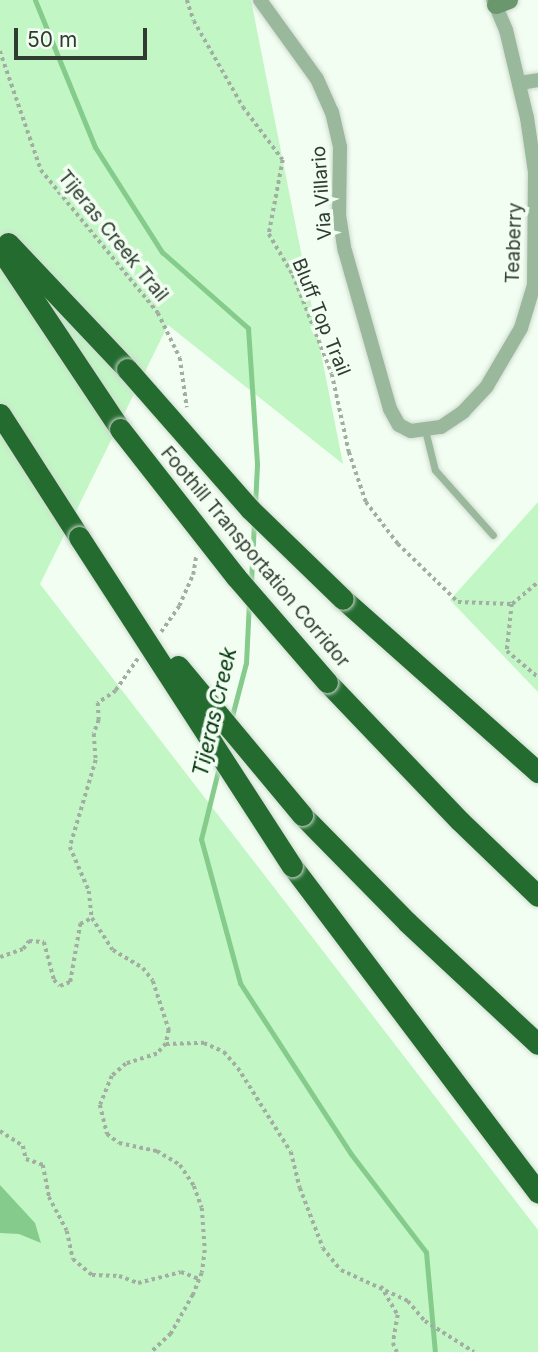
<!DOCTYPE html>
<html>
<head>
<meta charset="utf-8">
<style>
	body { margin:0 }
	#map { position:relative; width:538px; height:1352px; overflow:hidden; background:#f2fef2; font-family:Inter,sans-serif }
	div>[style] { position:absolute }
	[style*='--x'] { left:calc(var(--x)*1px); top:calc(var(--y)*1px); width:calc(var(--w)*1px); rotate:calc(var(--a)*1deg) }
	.green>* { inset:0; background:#c2f6c5 }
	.water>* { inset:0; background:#85cc8c }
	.stream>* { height:5px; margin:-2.5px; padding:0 2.5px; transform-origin:2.5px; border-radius:2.5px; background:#85cc8c }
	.path>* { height:3.5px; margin-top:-1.75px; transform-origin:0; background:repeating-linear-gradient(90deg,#a2aea2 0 3.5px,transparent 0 7px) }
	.roads { filter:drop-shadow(0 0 2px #cfdbcf) drop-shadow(0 0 2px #cfdbcf) }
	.lane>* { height:7px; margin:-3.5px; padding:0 3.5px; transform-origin:3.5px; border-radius:3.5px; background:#9ab89c }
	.street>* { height:14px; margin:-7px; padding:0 7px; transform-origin:7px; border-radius:7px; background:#9ab89c }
	.secondary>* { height:18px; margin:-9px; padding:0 9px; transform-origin:9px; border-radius:9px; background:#6a976e }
	.highway>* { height:21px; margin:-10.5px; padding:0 10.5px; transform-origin:10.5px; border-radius:10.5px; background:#246b30 }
	.bridges { filter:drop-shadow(0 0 2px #cfdbcf) drop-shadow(0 0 2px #cfdbcf) }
	.highway-bridge>* { height:21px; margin:-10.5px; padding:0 10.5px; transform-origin:10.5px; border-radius:10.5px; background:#246b30 }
	span { translate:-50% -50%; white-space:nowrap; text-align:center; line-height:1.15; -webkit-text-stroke:7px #f2fef2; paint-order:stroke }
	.street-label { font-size:19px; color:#303c31 }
	.water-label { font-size:21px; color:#00360c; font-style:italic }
	.scale { position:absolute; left:14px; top:28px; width:133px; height:32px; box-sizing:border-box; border:4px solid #303c31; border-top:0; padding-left:9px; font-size:21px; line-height:24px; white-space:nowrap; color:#303c31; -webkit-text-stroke:5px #f2fef2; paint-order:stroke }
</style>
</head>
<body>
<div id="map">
	<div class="green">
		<div style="clip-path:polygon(0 0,251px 0,343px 464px,168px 325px,40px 584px,538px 1230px,538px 1352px,0 1352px)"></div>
		<div style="clip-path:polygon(538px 502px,538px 692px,450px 600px)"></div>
	</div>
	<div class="water">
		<div style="clip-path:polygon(0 1185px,35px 1223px,41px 1243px,19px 1234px,0 1233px)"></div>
	</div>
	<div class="stream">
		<div style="--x:35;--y:0;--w:159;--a:67.8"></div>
		<div style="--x:95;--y:147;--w:125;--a:57.5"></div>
		<div style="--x:162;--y:252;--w:115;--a:41.5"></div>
		<div style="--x:248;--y:328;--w:137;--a:86.2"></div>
		<div style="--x:257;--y:465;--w:40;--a:92.9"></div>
		<div style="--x:251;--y:582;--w:60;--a:-87.1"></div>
		<div style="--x:231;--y:720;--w:59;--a:-75.3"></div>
		<div style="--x:246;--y:663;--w:61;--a:-87.2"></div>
		<div style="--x:219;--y:767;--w:74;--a:104"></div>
		<div style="--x:201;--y:839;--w:149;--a:74.8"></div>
		<div style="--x:240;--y:983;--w:204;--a:57"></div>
		<div style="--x:351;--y:1154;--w:123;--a:52.6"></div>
		<div style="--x:426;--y:1252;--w:100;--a:84.9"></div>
	</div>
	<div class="path">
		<div style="--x:187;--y:0;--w:22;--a:72"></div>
		<div style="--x:194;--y:21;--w:99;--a:60.3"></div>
		<div style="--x:243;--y:107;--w:66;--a:53"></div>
		<div style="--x:283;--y:160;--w:75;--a:100.7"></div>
		<div style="--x:269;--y:234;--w:48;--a:59.7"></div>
		<div style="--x:293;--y:275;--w:106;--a:68.5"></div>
		<div style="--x:332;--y:374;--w:80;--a:77.7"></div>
		<div style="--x:349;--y:452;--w:53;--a:71.2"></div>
		<div style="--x:366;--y:502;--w:53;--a:52.7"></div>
		<div style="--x:398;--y:544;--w:83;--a:44"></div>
		<div style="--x:458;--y:602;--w:54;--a:2.1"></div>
		<div style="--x:512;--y:604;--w:34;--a:-40"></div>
		<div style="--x:0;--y:51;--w:126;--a:71"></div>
		<div style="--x:41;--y:170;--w:185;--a:50.7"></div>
		<div style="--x:158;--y:313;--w:50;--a:63.9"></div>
		<div style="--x:180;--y:358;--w:50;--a:82"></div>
		<div style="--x:199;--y:481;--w:20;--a:81"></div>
		<div style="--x:512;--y:604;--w:47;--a:96.1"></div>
		<div style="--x:507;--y:651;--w:40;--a:40"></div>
		<div style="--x:161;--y:632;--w:32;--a:-55"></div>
		<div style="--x:179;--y:606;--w:34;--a:-66"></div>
		<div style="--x:193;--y:575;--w:18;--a:-81"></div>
		<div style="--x:138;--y:659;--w:39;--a:125"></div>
		<div style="--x:116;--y:691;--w:22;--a:146"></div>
		<div style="--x:98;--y:703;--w:17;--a:87"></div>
		<div style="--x:99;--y:720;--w:15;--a:110"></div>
		<div style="--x:94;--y:734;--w:26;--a:86"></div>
		<div style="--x:96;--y:760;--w:91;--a:106.6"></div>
		<div style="--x:70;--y:847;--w:48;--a:66.6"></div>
		<div style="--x:89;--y:891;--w:27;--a:84"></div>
		<div style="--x:92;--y:918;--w:38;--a:57"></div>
		<div style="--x:113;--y:950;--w:35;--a:31"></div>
		<div style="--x:143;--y:968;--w:16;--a:52"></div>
		<div style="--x:153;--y:981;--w:52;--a:71.9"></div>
		<div style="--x:169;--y:1030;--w:14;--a:102"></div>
		<div style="--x:166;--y:1044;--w:13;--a:132"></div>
		<div style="--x:157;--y:1054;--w:33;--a:162"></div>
		<div style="--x:126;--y:1064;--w:18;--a:139"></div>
		<div style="--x:112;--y:1076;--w:31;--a:112"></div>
		<div style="--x:100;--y:1105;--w:30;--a:76"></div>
		<div style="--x:107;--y:1134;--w:15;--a:37"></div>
		<div style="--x:119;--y:1143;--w:39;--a:12"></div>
		<div style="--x:157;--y:1151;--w:27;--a:31"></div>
		<div style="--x:180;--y:1165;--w:25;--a:56"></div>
		<div style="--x:194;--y:1186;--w:23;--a:70"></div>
		<div style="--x:202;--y:1208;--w:42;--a:85.9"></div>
		<div style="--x:205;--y:1250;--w:23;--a:97"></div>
		<div style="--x:202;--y:1273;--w:24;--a:112"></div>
		<div style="--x:193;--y:1295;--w:45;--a:119.4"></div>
		<div style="--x:171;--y:1334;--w:26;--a:137"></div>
		<div style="--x:0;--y:957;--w:24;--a:-19"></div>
		<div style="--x:23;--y:949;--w:10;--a:-53"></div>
		<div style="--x:29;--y:941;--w:15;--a:4"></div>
		<div style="--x:44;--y:942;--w:39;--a:75"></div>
		<div style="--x:54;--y:980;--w:8;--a:45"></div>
		<div style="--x:60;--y:986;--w:11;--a:-22"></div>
		<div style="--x:70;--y:982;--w:59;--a:-80.2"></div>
		<div style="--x:80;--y:924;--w:13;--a:-27"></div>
		<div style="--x:166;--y:1044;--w:38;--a:-2"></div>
		<div style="--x:204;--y:1043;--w:22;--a:24"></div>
		<div style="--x:224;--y:1052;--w:21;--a:49"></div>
		<div style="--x:238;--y:1068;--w:99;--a:57.8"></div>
		<div style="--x:291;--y:1152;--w:37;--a:76"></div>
		<div style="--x:300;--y:1188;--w:64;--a:69"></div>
		<div style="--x:323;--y:1248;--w:28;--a:51"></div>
		<div style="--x:341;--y:1270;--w:74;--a:24.8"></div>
		<div style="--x:408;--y:1301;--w:26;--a:50"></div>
		<div style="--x:425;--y:1321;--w:58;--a:32.3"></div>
		<div style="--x:0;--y:1131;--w:27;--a:33"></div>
		<div style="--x:23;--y:1146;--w:13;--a:77"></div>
		<div style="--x:26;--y:1159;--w:18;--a:19"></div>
		<div style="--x:43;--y:1165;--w:33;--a:79"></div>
		<div style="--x:49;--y:1197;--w:38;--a:62"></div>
		<div style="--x:67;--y:1231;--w:29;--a:78"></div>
		<div style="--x:73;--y:1259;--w:25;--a:40"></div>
		<div style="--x:92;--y:1275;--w:27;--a:2"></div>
		<div style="--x:119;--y:1276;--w:20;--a:20"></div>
		<div style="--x:138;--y:1283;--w:44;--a:-14.3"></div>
		<div style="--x:181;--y:1272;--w:19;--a:21"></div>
		<div style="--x:381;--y:1286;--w:34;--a:60"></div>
		<div style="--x:398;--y:1315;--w:28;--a:100"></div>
		<div style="--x:393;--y:1343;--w:10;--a:66"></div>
	</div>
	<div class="roads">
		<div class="lane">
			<div style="--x:425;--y:430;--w:41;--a:76"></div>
			<div style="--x:435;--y:470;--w:87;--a:48.3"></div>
		</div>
		<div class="street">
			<div style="--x:260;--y:0;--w:97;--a:54.2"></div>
			<div style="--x:317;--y:79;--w:36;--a:66"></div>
			<div style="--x:332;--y:112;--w:36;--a:77"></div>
			<div style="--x:340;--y:147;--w:68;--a:90.8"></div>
			<div style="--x:339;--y:215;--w:36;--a:81"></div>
			<div style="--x:345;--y:251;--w:164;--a:74.1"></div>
			<div style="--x:390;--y:409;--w:18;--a:61"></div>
			<div style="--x:399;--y:425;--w:13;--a:27"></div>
			<div style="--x:411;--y:431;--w:30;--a:-8"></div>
			<div style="--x:441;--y:427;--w:27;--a:-34"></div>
			<div style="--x:463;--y:412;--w:35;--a:-47"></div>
			<div style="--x:487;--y:386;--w:67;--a:-59.6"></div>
			<div style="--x:521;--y:328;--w:45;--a:-73.2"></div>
			<div style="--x:534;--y:285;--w:113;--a:-89.5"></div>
			<div style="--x:535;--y:172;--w:55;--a:-98.4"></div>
			<div style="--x:527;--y:118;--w:90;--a:-103.4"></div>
			<div style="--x:506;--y:30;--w:33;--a:-113"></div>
			<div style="--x:520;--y:83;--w:18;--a:-9"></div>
		</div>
		<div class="secondary">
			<div style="--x:496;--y:5;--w:14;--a:-21"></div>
		</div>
		<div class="highway">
			<div style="--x:8;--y:243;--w:173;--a:46.6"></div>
			<div style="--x:0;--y:249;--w:216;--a:56.3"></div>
			<div style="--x:0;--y:414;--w:146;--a:57.3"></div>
			<div style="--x:343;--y:599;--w:261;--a:41.6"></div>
			<div style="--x:327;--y:682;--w:192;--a:46.3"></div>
			<div style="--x:460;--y:821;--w:108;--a:43.9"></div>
			<div style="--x:302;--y:815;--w:150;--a:45.5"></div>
			<div style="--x:407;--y:922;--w:179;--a:43"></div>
			<div style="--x:292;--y:866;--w:409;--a:53"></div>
		</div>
	</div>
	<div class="bridges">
		<div class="highway-bridge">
			<div style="--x:127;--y:369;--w:186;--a:48.7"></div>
			<div style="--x:250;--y:509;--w:129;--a:44.1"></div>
			<div style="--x:120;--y:429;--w:188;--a:51.9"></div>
			<div style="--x:236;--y:577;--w:139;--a:49.1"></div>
			<div style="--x:79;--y:537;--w:392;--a:57.1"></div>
			<div style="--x:178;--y:666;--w:194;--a:50.2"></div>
		</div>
	</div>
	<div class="street-label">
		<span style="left:322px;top:193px;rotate:-94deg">Via Villario</span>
		<span style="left:113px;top:236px;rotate:51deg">Tijeras Creek Trail</span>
		<span style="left:514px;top:243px;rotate:-88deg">Teaberry</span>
		<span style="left:321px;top:317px;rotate:68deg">Bluff Top Trail</span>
		<span style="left:255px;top:557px;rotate:50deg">Foothill Transportation Corridor</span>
	</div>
	<div class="water-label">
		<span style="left:215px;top:712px;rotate:-77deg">Tijeras Creek</span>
	</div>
	<div class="scale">50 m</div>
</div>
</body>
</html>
